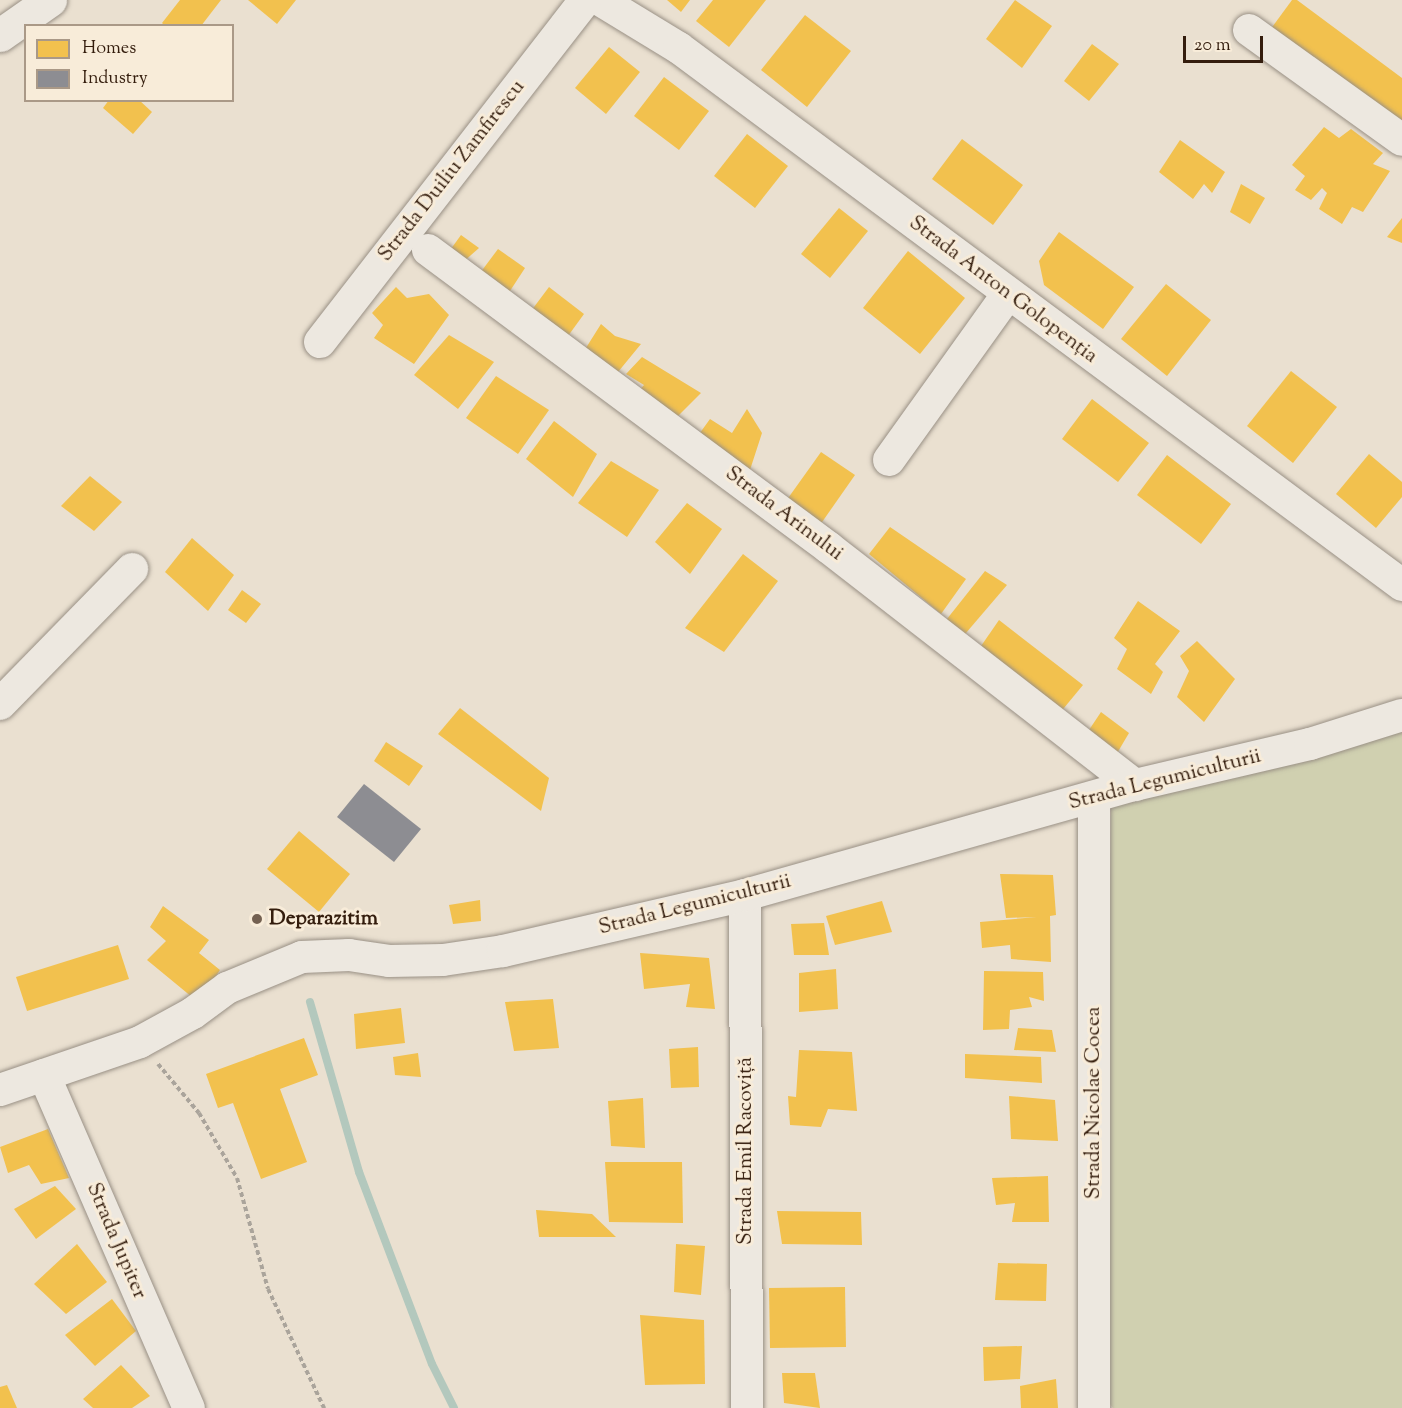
<!DOCTYPE html>
<html>
<head>
<meta charset="utf-8">
<style>
	body { margin:0 }
	#map { position:relative; width:1402px; height:1408px; overflow:hidden; background:#eae0d0; font-family:"Sorts Mill Goudy",serif }
	div>[style] { position:absolute }
	[style*='--x'] { left:calc(var(--x)*1px); top:calc(var(--y)*1px); width:calc(var(--w)*1px); rotate:calc(var(--a)*1deg) }
	.green>* { inset:0; background:#d0d0b0 }
	.homes>* { inset:0; background:#f2c14e }
	.industry>* { inset:0; background:#8d8d92 }
	.stream>* { height:8px; margin:-4px; padding:0 4px; transform-origin:4px; border-radius:4px; background:#b3c8bd }
	.path>* { height:4px; margin-top:-2px; transform-origin:0; background:repeating-linear-gradient(90deg,#aaa49b 0 4.5px,transparent 0 7.5px) }
	.roads { filter:drop-shadow(0 0 2px #999085) drop-shadow(0 0 2px #999085) }
	.minor>* { height:32px; margin:-16px; padding:0 16px; transform-origin:16px; border-radius:16px; background:#ede8e0 }
	.tertiary>* { height:33px; margin:-16.5px; padding:0 16.5px; transform-origin:16.5px; border-radius:16.5px; background:#ede8e0 }
	.dots>* { width:16px; height:16px; translate:-50% -50%; box-sizing:border-box; border:3px solid #f8ecd9; border-radius:50% }
	span { translate:-50% -50%; white-space:nowrap; text-align:center; line-height:1.15; -webkit-text-stroke:6px #f8ecd9; paint-order:stroke }
	.street-label { font-size:21px; color:#341d0d }
	.poi-label { font-size:21px; color:#341d0d; font-weight:700 }
	.left { translate:0 -50%; text-align:left }
	.legend { position:absolute; left:24px; top:24px; width:210px; height:78px; box-sizing:border-box; background:#f8ecd9; border:2px solid #aa9987; margin:0; padding:8px 10px; list-style:none; font-size:18px; color:#341d0d }
	.legend li { display:flex; align-items:center; gap:12px; height:30px }
	.legend b { width:30px; border:2px solid #aa9987 }
	.scale { position:absolute; left:1183px; top:36px; width:80px; height:27px; box-sizing:border-box; border:3px solid #341d0d; border-top:0; padding-left:8px; font-size:18px; line-height:21px; white-space:nowrap; color:#341d0d; -webkit-text-stroke:4px #f8ecd9; paint-order:stroke }
</style>
</head>
<body>
<div id="map">
	<div class="green">
		<div style="clip-path:polygon(1402px 727px,1402px 1408px,1113px 1408px,1104px 1397px,1111px 808px)"></div>
	</div>
	<div class="homes">
		<div style="clip-path:polygon(180px 0,221px 0,201px 26px,165px 26px,162px 23px)"></div>
		<div style="clip-path:polygon(248px 0,296px 0,277px 24px)"></div>
		<div style="clip-path:polygon(667px 0,690px 0,681px 12px)"></div>
		<div style="clip-path:polygon(713px 0,766px 0,729px 47px,696px 21px)"></div>
		<div style="clip-path:polygon(1015px 0,1052px 26px,1022px 68px,986px 39px)"></div>
		<div style="clip-path:polygon(1292px 0,1297px 0,1402px 78px,1402px 128px,1270px 30px)"></div>
		<div style="clip-path:polygon(805px 15px,851px 51px,807px 107px,761px 70px)"></div>
		<div style="clip-path:polygon(1092px 44px,1119px 64px,1089px 101px,1064px 81px)"></div>
		<div style="clip-path:polygon(609px 47px,640px 72px,606px 114px,575px 88px)"></div>
		<div style="clip-path:polygon(664px 77px,709px 111px,679px 150px,634px 116px)"></div>
		<div style="clip-path:polygon(109px 100px,139px 100px,152px 112px,133px 134px,103px 108px)"></div>
		<div style="clip-path:polygon(1324px 127px,1339px 138px,1351px 129px,1383px 153px,1373px 164px,1390px 171px,1363px 212px,1352px 207px,1342px 224px,1319px 209px,1327px 193px,1322px 188px,1311px 200px,1295px 190px,1305px 176px,1292px 165px)"></div>
		<div style="clip-path:polygon(747px 134px,788px 166px,755px 208px,714px 176px)"></div>
		<div style="clip-path:polygon(962px 139px,1023px 185px,993px 225px,932px 179px)"></div>
		<div style="clip-path:polygon(1180px 140px,1225px 172px,1212px 193px,1204px 184px,1193px 199px,1159px 172px)"></div>
		<div style="clip-path:polygon(1241px 184px,1265px 198px,1250px 224px,1230px 212px)"></div>
		<div style="clip-path:polygon(839px 208px,868px 231px,830px 278px,801px 254px)"></div>
		<div style="clip-path:polygon(1402px 218px,1402px 243px,1387px 237px)"></div>
		<div style="clip-path:polygon(1059px 232px,1134px 287px,1103px 329px,1044px 285px,1039px 261px)"></div>
		<div style="clip-path:polygon(461px 235px,479px 248px,462px 263px,448px 253px)"></div>
		<div style="clip-path:polygon(498px 249px,525px 268px,508px 294px,480px 273px)"></div>
		<div style="clip-path:polygon(908px 251px,965px 298px,920px 354px,863px 308px)"></div>
		<div style="clip-path:polygon(1166px 284px,1211px 320px,1167px 376px,1121px 339px)"></div>
		<div style="clip-path:polygon(396px 287px,407px 298px,429px 294px,449px 315px,414px 364px,374px 338px,383px 325px,372px 313px)"></div>
		<div style="clip-path:polygon(549px 287px,584px 314px,568px 336px,531px 311px)"></div>
		<div style="clip-path:polygon(601px 324px,615px 336px,641px 344px,618px 372px,584px 351px)"></div>
		<div style="clip-path:polygon(449px 335px,494px 362px,458px 409px,414px 375px)"></div>
		<div style="clip-path:polygon(642px 357px,701px 393px,673px 421px,636px 394px,644px 385px,626px 374px)"></div>
		<div style="clip-path:polygon(1291px 371px,1337px 407px,1293px 463px,1247px 426px)"></div>
		<div style="clip-path:polygon(496px 376px,549px 410px,518px 454px,466px 418px)"></div>
		<div style="clip-path:polygon(1092px 399px,1149px 443px,1118px 482px,1062px 439px)"></div>
		<div style="clip-path:polygon(747px 409px,762px 433px,749px 473px,697px 437px,710px 419px,732px 433px)"></div>
		<div style="clip-path:polygon(554px 421px,597px 454px,573px 497px,526px 459px)"></div>
		<div style="clip-path:polygon(821px 452px,855px 475px,820px 525px,786px 501px)"></div>
		<div style="clip-path:polygon(1369px 454px,1402px 482px,1402px 497px,1376px 528px,1336px 494px)"></div>
		<div style="clip-path:polygon(1167px 455px,1231px 504px,1201px 544px,1137px 495px)"></div>
		<div style="clip-path:polygon(611px 461px,659px 490px,627px 537px,578px 503px)"></div>
		<div style="clip-path:polygon(90px 476px,122px 502px,94px 531px,61px 506px)"></div>
		<div style="clip-path:polygon(687px 503px,722px 529px,690px 574px,655px 542px)"></div>
		<div style="clip-path:polygon(890px 527px,966px 579px,941px 614px,869px 554px)"></div>
		<div style="clip-path:polygon(192px 538px,234px 575px,208px 611px,165px 572px)"></div>
		<div style="clip-path:polygon(743px 554px,778px 581px,724px 652px,685px 628px)"></div>
		<div style="clip-path:polygon(985px 571px,1007px 585px,960px 640px,943px 624px)"></div>
		<div style="clip-path:polygon(242px 590px,261px 604px,246px 623px,228px 610px)"></div>
		<div style="clip-path:polygon(1138px 601px,1180px 631px,1155px 664px,1163px 672px,1151px 694px,1117px 669px,1127px 649px,1114px 638px)"></div>
		<div style="clip-path:polygon(999px 620px,1083px 685px,1059px 714px,979px 649px)"></div>
		<div style="clip-path:polygon(1197px 641px,1235px 679px,1204px 722px,1177px 697px,1189px 671px,1180px 656px)"></div>
		<div style="clip-path:polygon(460px 708px,549px 778px,541px 811px,438px 734px)"></div>
		<div style="clip-path:polygon(1101px 712px,1129px 733px,1116px 755px,1087px 733px)"></div>
		<div style="clip-path:polygon(386px 742px,423px 766px,409px 786px,374px 761px)"></div>
		<div style="clip-path:polygon(299px 831px,350px 874px,319px 912px,267px 869px)"></div>
		<div style="clip-path:polygon(1000px 874px,1053px 875px,1056px 915px,1050px 916px,1051px 962px,1011px 959px,1010px 945px,982px 948px,980px 922px,1037px 917px,1006px 918px)"></div>
		<div style="clip-path:polygon(480px 900px,481px 921px,453px 924px,449px 905px)"></div>
		<div style="clip-path:polygon(882px 901px,892px 932px,835px 945px,826px 916px)"></div>
		<div style="clip-path:polygon(163px 906px,209px 940px,199px 953px,220px 970px,198px 1002px,147px 960px,166px 941px,150px 927px)"></div>
		<div style="clip-path:polygon(824px 923px,829px 955px,794px 955px,791px 924px)"></div>
		<div style="clip-path:polygon(118px 945px,129px 979px,27px 1011px,16px 977px)"></div>
		<div style="clip-path:polygon(640px 953px,709px 958px,715px 1009px,686px 1007px,690px 984px,644px 989px)"></div>
		<div style="clip-path:polygon(836px 969px,838px 1009px,799px 1012px,799px 973px)"></div>
		<div style="clip-path:polygon(984px 971px,1043px 972px,1044px 1001px,1029px 997px,1032px 1007px,1010px 1010px,1009px 1029px,983px 1030px)"></div>
		<div style="clip-path:polygon(553px 999px,559px 1048px,514px 1051px,505px 1002px)"></div>
		<div style="clip-path:polygon(401px 1008px,405px 1043px,356px 1049px,354px 1014px)"></div>
		<div style="clip-path:polygon(1018px 1028px,1052px 1030px,1056px 1052px,1014px 1050px)"></div>
		<div style="clip-path:polygon(304px 1038px,318px 1075px,280px 1089px,307px 1162px,261px 1179px,233px 1103px,218px 1108px,206px 1074px)"></div>
		<div style="clip-path:polygon(698px 1047px,699px 1087px,671px 1088px,669px 1049px)"></div>
		<div style="clip-path:polygon(799px 1050px,852px 1052px,857px 1111px,828px 1109px,821px 1127px,790px 1125px,788px 1096px,796px 1097px)"></div>
		<div style="clip-path:polygon(418px 1053px,421px 1077px,395px 1075px,393px 1057px)"></div>
		<div style="clip-path:polygon(965px 1054px,1041px 1057px,1042px 1083px,965px 1078px)"></div>
		<div style="clip-path:polygon(1009px 1096px,1055px 1100px,1058px 1141px,1011px 1139px)"></div>
		<div style="clip-path:polygon(643px 1098px,645px 1148px,611px 1146px,608px 1101px)"></div>
		<div style="clip-path:polygon(48px 1129px,69px 1178px,41px 1184px,29px 1165px,8px 1173px,0 1147px)"></div>
		<div style="clip-path:polygon(605px 1162px,682px 1162px,683px 1223px,609px 1222px)"></div>
		<div style="clip-path:polygon(1048px 1176px,1049px 1222px,1012px 1222px,1015px 1203px,996px 1205px,992px 1178px)"></div>
		<div style="clip-path:polygon(55px 1186px,76px 1209px,36px 1239px,14px 1209px)"></div>
		<div style="clip-path:polygon(536px 1210px,592px 1214px,616px 1237px,539px 1237px)"></div>
		<div style="clip-path:polygon(777px 1211px,861px 1212px,862px 1245px,782px 1244px)"></div>
		<div style="clip-path:polygon(77px 1244px,107px 1282px,66px 1314px,34px 1284px)"></div>
		<div style="clip-path:polygon(676px 1244px,705px 1246px,701px 1295px,674px 1292px)"></div>
		<div style="clip-path:polygon(998px 1263px,1047px 1264px,1046px 1301px,995px 1300px)"></div>
		<div style="clip-path:polygon(845px 1287px,846px 1347px,770px 1348px,769px 1288px)"></div>
		<div style="clip-path:polygon(112px 1299px,136px 1331px,95px 1366px,65px 1335px)"></div>
		<div style="clip-path:polygon(640px 1315px,704px 1320px,705px 1384px,645px 1385px)"></div>
		<div style="clip-path:polygon(1022px 1346px,1020px 1379px,984px 1381px,983px 1347px)"></div>
		<div style="clip-path:polygon(121px 1365px,150px 1396px,132px 1408px,93px 1408px,83px 1399px)"></div>
		<div style="clip-path:polygon(782px 1373px,815px 1373px,820px 1408px,784px 1403px)"></div>
		<div style="clip-path:polygon(1056px 1379px,1058px 1408px,1021px 1408px,1020px 1386px)"></div>
		<div style="clip-path:polygon(7px 1385px,17px 1408px,0 1408px,0 1387px)"></div>
	</div>
	<div class="industry">
		<div style="clip-path:polygon(364px 784px,421px 829px,394px 862px,337px 817px)"></div>
	</div>
	<div class="stream">
		<div style="--x:310;--y:1002;--w:177;--a:73.9"></div>
		<div style="--x:359;--y:1172;--w:205;--a:69.2"></div>
		<div style="--x:432;--y:1364;--w:49;--a:63.4"></div>
	</div>
	<div class="path">
		<div style="--x:158;--y:1064;--w:64;--a:50.1"></div>
		<div style="--x:199;--y:1113;--w:75;--a:59.7"></div>
		<div style="--x:237;--y:1178;--w:115;--a:74.4"></div>
		<div style="--x:268;--y:1289;--w:132;--a:64.8"></div>
	</div>
	<div class="roads">
		<div class="minor">
			<div style="--x:600;--y:0;--w:92;--a:31.3"></div>
			<div style="--x:679;--y:48;--w:901;--a:36.6"></div>
			<div style="--x:1249;--y:30;--w:188;--a:35.7"></div>
			<div style="--x:428;--y:250;--w:500;--a:36.6"></div>
			<div style="--x:829;--y:548;--w:387;--a:37.8"></div>
			<div style="--x:320;--y:342;--w:433;--a:-52.2"></div>
			<div style="--x:889;--y:460;--w:204;--a:-54.4"></div>
			<div style="--x:0;--y:704;--w:189;--a:-45.6"></div>
			<div style="--x:745;--y:895;--w:513;--a:89.78"></div>
			<div style="--x:44;--y:1075;--w:363;--a:66.5"></div>
			<div style="--x:0;--y:1090;--w:148;--a:-18.9"></div>
			<div style="--x:140;--y:1042;--w:60;--a:-28.7"></div>
			<div style="--x:193;--y:1013;--w:42;--a:-36.3"></div>
			<div style="--x:227;--y:988;--w:81;--a:-22.5"></div>
			<div style="--x:302;--y:957;--w:47;--a:-2.4"></div>
			<div style="--x:349;--y:955;--w:40;--a:8.5"></div>
			<div style="--x:389;--y:961;--w:54;--a:-1.1"></div>
			<div style="--x:443;--y:960;--w:61;--a:-8.5"></div>
			<div style="--x:503;--y:951;--w:248;--a:-13"></div>
			<div style="--x:745;--y:895;--w:405;--a:-15.8"></div>
			<div style="--x:1135;--y:785;--w:180;--a:-13.2"></div>
			<div style="--x:1310;--y:744;--w:96;--a:-17.5"></div>
			<div style="--x:1094;--y:1408;--w:611;--a:-90"></div>
		</div>
		<div class="tertiary">
			<div style="--x:0;--y:35;--w:61;--a:-35"></div>
		</div>
	</div>
	<div class="dots">
		<div style="left:257px;top:919px;background:#746151"></div>
	</div>
	<div class="street-label">
		<span style="left:452px;top:171px;rotate:-52deg">Strada Duiliu Zamfirescu</span>
		<span style="left:1003px;top:290px;rotate:37deg">Strada Anton Golopenția</span>
		<span style="left:784px;top:514px;rotate:37deg">Strada Arinului</span>
		<span style="left:1165px;top:780px;rotate:-14deg">Strada Legumiculturii</span>
		<span style="left:695px;top:905px;rotate:-14deg">Strada Legumiculturii</span>
		<span style="left:1094px;top:1103px;rotate:-90deg">Strada Nicolae Cocea</span>
		<span style="left:746px;top:1151px;rotate:-90deg">Strada Emil Racoviță</span>
		<span style="left:116px;top:1241px;rotate:67deg">Strada Jupiter</span>
	</div>
	<div class="poi-label">
		<span class="left" style="left:269px;top:919px">Deparazitim</span>
	</div>
	<ul class="legend">
	<li><b style="height:16px;background:#f2c14e"></b>Homes</li>
	<li><b style="height:16px;background:#8d8d92"></b>Industry</li>
	</ul>
	<div class="scale">20 m</div>
</div>
</body>
</html>
